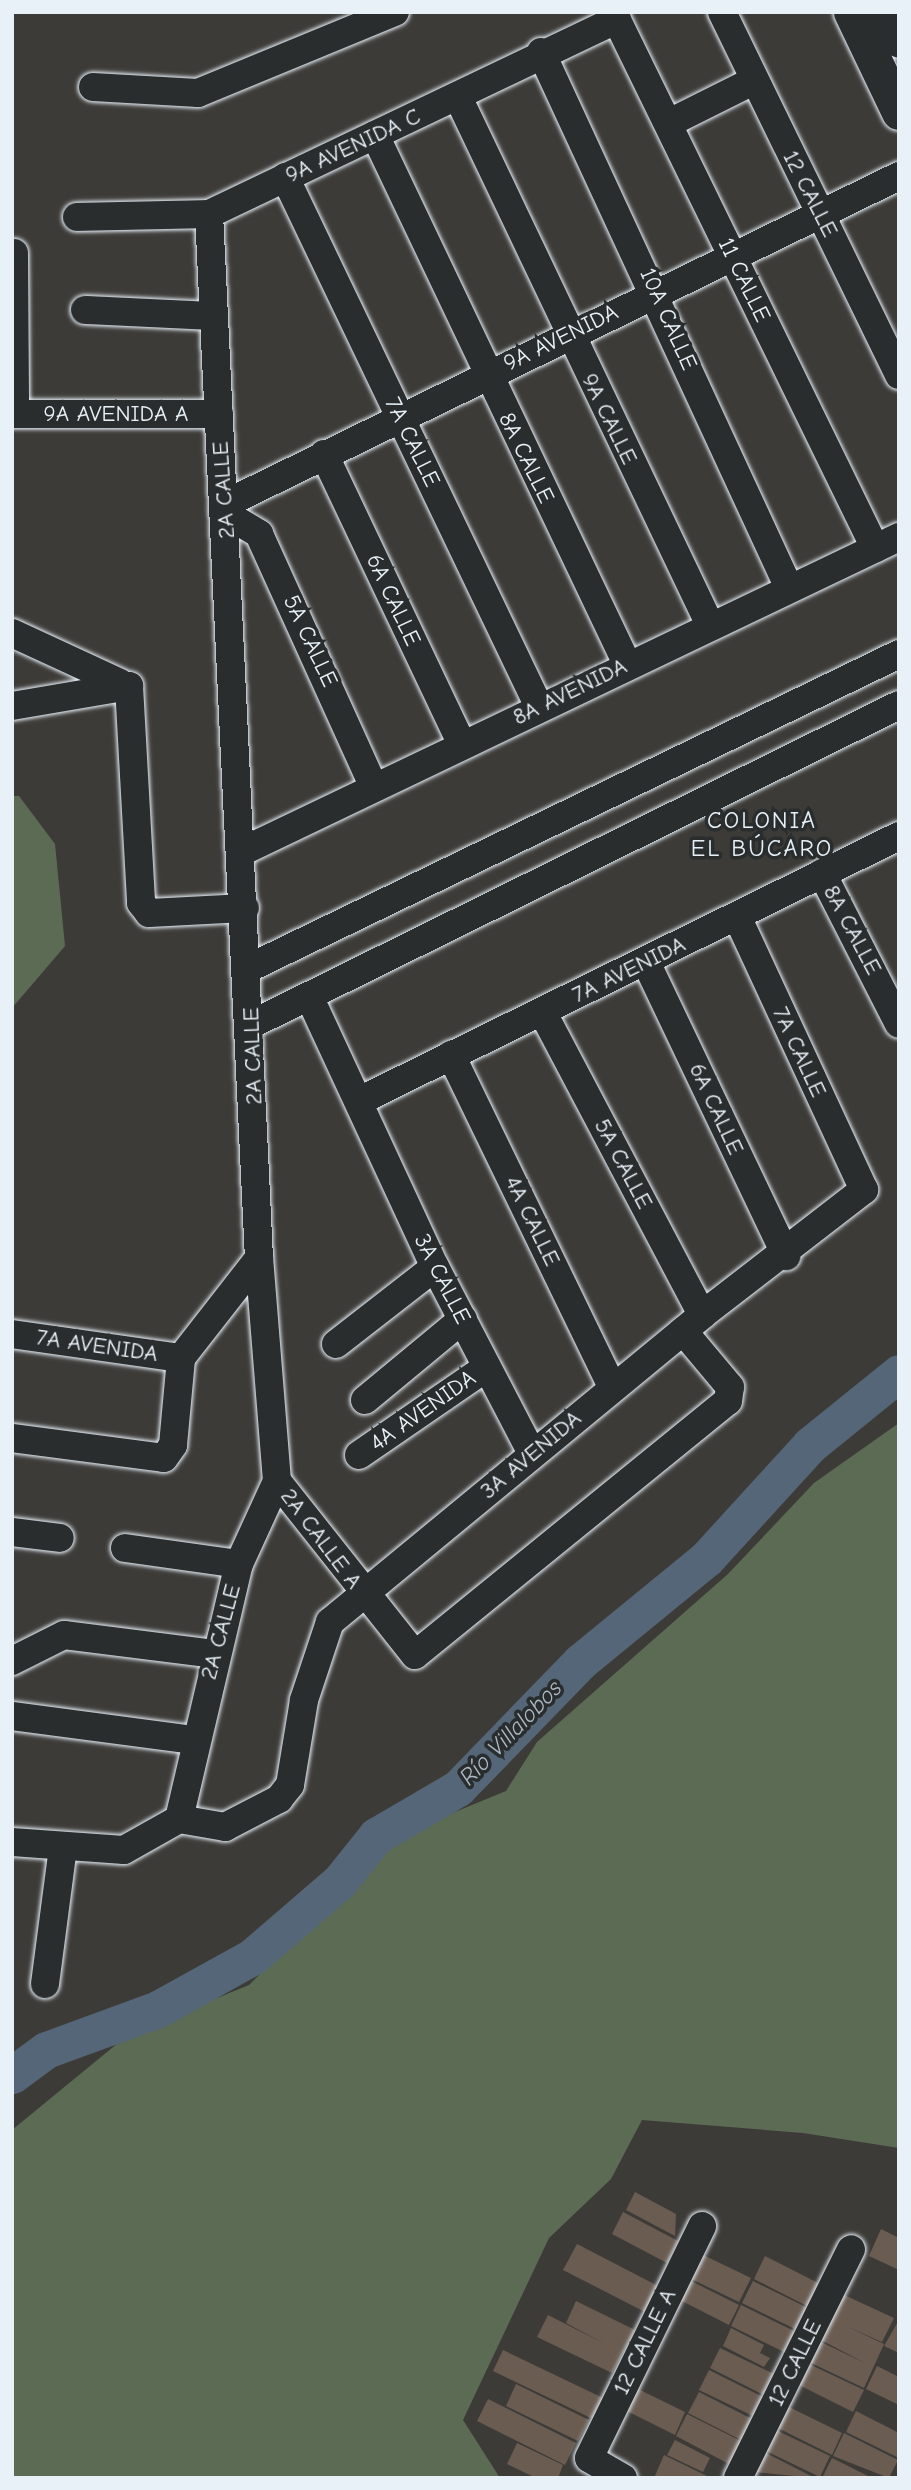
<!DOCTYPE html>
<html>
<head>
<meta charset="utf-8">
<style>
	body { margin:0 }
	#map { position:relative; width:911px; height:2490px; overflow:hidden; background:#3d3b38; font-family:"Comic Neue",sans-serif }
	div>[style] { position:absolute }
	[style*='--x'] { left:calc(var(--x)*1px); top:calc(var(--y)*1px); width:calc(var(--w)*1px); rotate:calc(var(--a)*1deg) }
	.green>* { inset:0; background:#5c6c54 }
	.river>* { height:37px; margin:-18.5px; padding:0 18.5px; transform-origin:18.5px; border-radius:18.5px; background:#546677 }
	.building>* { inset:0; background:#6a5c51 }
	.roads { filter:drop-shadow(0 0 2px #e8f1f8) drop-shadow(0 0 2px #e8f1f8) }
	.minor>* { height:28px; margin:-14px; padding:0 14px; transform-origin:14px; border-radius:14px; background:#2a2d2e }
	.major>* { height:35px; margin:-17.5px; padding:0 17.5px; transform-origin:17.5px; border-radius:17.5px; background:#2a2d2e }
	span { translate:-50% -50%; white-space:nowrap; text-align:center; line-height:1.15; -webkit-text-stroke:7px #2a2d2e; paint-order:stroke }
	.street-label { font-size:23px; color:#e8f1f8 }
	.neighbourhood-label { font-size:24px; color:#e8f1f8; letter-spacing:2px }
	.water-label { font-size:24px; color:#adb9c4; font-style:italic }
	.frame { position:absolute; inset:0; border:14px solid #e8f1f8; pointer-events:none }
</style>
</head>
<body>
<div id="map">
	<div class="green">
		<div style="clip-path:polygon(12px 796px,19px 796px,55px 844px,65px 946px,12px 1008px)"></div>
		<div style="clip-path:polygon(899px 1423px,899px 2148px,803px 2133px,642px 2120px,611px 2179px,549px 2238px,463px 2420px,500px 2478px,12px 2478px,12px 2130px,129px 2034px,249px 1985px,399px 1835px,506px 1791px,537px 1742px,728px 1574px,814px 1483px)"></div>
	</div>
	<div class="river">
		<div style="--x:12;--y:2075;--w:42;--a:-36.3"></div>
		<div style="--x:46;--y:2050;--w:119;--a:-20.1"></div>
		<div style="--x:158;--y:2009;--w:107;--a:-29"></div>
		<div style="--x:252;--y:1957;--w:116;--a:-40.8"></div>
		<div style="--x:340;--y:1881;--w:58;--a:-51.3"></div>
		<div style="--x:376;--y:1836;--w:95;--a:-30.3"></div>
		<div style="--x:458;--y:1788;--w:175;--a:-45.9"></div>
		<div style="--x:580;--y:1662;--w:163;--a:-39.3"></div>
		<div style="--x:706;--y:1559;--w:154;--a:-47.6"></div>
		<div style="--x:810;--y:1445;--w:114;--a:-39"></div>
	</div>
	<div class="building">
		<div style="clip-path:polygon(635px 2192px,676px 2214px,675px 2236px,626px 2210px)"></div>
		<div style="clip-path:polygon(623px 2212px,678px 2241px,667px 2263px,612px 2234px)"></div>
		<div style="clip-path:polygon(881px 2229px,899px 2238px,899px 2270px,869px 2256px)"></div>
		<div style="clip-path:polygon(577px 2244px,658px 2286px,645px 2312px,563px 2270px)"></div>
		<div style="clip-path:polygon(697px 2252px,751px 2278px,739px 2302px,685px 2276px)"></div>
		<div style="clip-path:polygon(765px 2256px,820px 2284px,809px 2307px,754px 2279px)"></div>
		<div style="clip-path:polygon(683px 2277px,739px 2305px,729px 2325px,674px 2297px)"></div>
		<div style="clip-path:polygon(753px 2281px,808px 2308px,797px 2330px,742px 2303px)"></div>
		<div style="clip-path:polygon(842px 2294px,894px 2318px,882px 2342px,846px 2326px,884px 2344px,864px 2388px,809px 2362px,819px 2341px,867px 2364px,819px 2339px)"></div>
		<div style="clip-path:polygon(576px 2301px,635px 2330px,612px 2373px,537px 2337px,548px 2315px,605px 2344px,566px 2323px)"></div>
		<div style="clip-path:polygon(741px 2305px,796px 2332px,786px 2353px,731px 2326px)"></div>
		<div style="clip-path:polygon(899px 2320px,899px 2353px,884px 2346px)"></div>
		<div style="clip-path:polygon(731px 2328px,764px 2345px,760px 2353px,770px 2358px,764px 2367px,723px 2346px)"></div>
		<div style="clip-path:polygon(720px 2348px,774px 2374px,764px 2395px,710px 2368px)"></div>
		<div style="clip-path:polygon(503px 2350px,603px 2398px,593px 2419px,493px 2371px)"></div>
		<div style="clip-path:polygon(809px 2364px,864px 2390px,853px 2412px,799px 2385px)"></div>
		<div style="clip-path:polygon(877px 2366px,899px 2377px,899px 2405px,866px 2389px)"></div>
		<div style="clip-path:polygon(709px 2370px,763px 2397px,753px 2416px,699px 2390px)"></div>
		<div style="clip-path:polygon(516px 2384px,589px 2420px,578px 2441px,506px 2406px)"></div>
		<div style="clip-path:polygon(632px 2386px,685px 2412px,675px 2435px,621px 2408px)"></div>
		<div style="clip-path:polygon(699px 2392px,752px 2419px,741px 2440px,688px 2413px)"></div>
		<div style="clip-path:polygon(488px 2399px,576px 2443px,565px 2465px,477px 2421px)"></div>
		<div style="clip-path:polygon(789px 2407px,842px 2433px,832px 2455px,778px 2428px)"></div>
		<div style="clip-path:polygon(856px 2411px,899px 2433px,899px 2458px,846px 2432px)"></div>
		<div style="clip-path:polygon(687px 2414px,741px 2441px,729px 2464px,676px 2436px)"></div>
		<div style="clip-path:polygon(776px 2430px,830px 2456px,820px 2477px,766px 2451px)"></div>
		<div style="clip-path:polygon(844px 2433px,898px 2460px,889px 2478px,833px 2456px)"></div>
		<div style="clip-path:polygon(675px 2440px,710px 2458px,703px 2472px,667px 2455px)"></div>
		<div style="clip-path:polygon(517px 2443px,563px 2465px,558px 2478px,536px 2478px,507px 2464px)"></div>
		<div style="clip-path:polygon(764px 2452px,815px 2478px,754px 2472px)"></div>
		<div style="clip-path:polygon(664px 2455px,711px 2478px,654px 2478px)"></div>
		<div style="clip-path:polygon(832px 2458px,872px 2478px,822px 2478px)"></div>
	</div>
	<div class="roads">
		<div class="minor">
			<div style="--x:613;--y:12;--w:597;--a:63.95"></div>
			<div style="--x:722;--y:12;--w:404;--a:64"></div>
			<div style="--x:541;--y:52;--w:591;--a:65.17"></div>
			<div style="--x:93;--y:87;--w:105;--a:3.3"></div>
			<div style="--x:198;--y:93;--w:213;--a:-22.4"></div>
			<div style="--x:458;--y:97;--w:585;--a:64.49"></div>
			<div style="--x:669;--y:123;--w:94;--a:-26.6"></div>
			<div style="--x:375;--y:135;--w:586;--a:64.53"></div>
			<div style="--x:285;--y:177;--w:588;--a:64.39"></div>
			<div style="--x:77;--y:217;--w:132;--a:-1.3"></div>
			<div style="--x:209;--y:214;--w:452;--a:-25.5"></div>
			<div style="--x:14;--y:253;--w:161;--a:89.6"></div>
			<div style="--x:85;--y:310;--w:129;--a:2.7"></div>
			<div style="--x:12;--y:414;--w:207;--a:0"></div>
			<div style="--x:324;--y:454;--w:322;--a:64.6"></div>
			<div style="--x:225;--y:504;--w:750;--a:-25.95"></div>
			<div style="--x:226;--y:514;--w:39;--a:31"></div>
			<div style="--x:259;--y:534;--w:278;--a:65.6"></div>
			<div style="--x:12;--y:633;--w:119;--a:24.8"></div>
			<div style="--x:12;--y:706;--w:119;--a:-9.7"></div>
			<div style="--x:129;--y:686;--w:217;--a:86.8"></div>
			<div style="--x:141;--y:903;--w:13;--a:51"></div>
			<div style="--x:149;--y:913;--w:96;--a:-3"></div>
			<div style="--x:243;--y:851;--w:727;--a:-25.58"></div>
			<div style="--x:822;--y:873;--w:169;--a:63"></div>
			<div style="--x:646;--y:962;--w:326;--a:64.5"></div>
			<div style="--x:249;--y:968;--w:722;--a:-25.78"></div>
			<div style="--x:309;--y:996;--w:299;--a:65.1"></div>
			<div style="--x:435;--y:1267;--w:210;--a:62.5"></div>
			<div style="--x:543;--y:1013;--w:341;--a:62.2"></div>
			<div style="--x:252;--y:1024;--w:721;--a:-26.25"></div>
			<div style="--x:451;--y:1055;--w:369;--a:64.1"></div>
			<div style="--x:359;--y:1101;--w:602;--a:-26.14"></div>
			<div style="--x:12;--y:1334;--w:171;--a:8.1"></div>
			<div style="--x:336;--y:1344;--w:125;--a:-37.9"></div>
			<div style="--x:365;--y:1400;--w:127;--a:-39.6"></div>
			<div style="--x:12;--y:1438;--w:153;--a:7.5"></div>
			<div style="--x:164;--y:1458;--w:16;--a:-55"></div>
			<div style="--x:173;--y:1445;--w:87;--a:-84.7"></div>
			<div style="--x:181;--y:1358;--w:127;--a:-52"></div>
			<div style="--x:359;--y:1455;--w:155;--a:-34.5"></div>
			<div style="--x:277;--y:1481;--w:222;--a:51.6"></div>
			<div style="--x:415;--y:1655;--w:403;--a:-39.1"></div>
			<div style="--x:728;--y:1401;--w:14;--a:-82"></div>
			<div style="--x:730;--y:1387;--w:73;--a:-130"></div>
			<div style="--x:12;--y:1532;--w:48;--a:7.1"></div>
			<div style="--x:125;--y:1548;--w:115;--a:8"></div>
			<div style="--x:12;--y:1661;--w:58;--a:-26.6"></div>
			<div style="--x:64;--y:1635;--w:151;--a:7.2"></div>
			<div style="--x:12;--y:1716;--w:184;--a:7.5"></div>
			<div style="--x:179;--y:1819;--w:47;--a:9.9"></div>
			<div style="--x:225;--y:1827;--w:61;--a:-27.4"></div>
			<div style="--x:279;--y:1799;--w:18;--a:-52"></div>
			<div style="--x:290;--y:1785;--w:86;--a:-80.6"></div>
			<div style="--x:304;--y:1700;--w:82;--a:-71.6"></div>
			<div style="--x:330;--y:1622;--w:482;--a:-39.5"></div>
			<div style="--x:702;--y:1315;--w:205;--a:-37.7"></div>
			<div style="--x:864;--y:1190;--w:301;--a:-114.9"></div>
			<div style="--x:12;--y:1842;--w:112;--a:4.1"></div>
			<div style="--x:124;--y:1850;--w:63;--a:-29.4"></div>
			<div style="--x:179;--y:1819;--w:262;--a:-76.8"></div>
			<div style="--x:239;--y:1564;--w:91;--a:-65.4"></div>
			<div style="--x:277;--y:1481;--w:224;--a:-94.6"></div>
			<div style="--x:259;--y:1258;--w:1045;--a:-92.74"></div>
			<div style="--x:45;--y:1984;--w:137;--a:-82.5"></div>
			<div style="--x:623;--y:2478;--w:39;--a:-150"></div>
			<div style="--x:589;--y:2458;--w:258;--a:-64"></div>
			<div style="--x:738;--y:2478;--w:255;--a:-63.7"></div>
		</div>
		<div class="major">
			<div style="--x:851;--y:12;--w:111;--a:64.4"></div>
			<div style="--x:885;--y:12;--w:31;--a:63"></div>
		</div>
	</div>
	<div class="street-label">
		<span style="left:353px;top:146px;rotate:-25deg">9A AVENIDA C</span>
		<span style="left:810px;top:194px;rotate:63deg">12 CALLE</span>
		<span style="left:744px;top:280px;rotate:64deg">11 CALLE</span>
		<span style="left:668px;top:319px;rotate:66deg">10A CALLE</span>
		<span style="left:561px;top:338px;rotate:-26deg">9A AVENIDA</span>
		<span style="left:116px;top:414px">9A AVENIDA A</span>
		<span style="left:609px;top:419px;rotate:64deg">9A CALLE</span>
		<span style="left:412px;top:442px;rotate:64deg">7A CALLE</span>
		<span style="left:526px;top:458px;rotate:64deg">8A CALLE</span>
		<span style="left:224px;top:490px;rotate:-94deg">2A CALLE</span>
		<span style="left:393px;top:600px;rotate:65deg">6A CALLE</span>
		<span style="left:310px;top:641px;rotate:65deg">5A CALLE</span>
		<span style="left:570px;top:692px;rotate:-26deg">8A AVENIDA</span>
		<span style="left:852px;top:930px;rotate:62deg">8A CALLE</span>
		<span style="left:629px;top:970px;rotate:-26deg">7A AVENIDA</span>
		<span style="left:799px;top:1052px;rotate:65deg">7A CALLE</span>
		<span style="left:253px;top:1056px;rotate:-92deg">2A CALLE</span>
		<span style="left:716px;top:1109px;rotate:65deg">6A CALLE</span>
		<span style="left:623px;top:1164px;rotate:62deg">5A CALLE</span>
		<span style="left:532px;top:1221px;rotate:64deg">4A CALLE</span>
		<span style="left:442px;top:1279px;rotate:63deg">3A CALLE</span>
		<span style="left:97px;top:1346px;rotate:8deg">7A AVENIDA</span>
		<span style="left:423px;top:1411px;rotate:-35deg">4A AVENIDA</span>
		<span style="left:531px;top:1455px;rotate:-40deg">3A AVENIDA</span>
		<span style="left:321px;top:1539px;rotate:53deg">2A CALLE A</span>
		<span style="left:221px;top:1632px;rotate:-75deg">2A CALLE</span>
		<span style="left:645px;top:2342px;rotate:-64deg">12 CALLE A</span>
		<span style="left:795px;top:2363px;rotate:-64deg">12 CALLE</span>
	</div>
	<div class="neighbourhood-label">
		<span style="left:762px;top:835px">COLONIA<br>EL BÚCARO</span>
	</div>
	<div class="water-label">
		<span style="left:511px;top:1733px;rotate:-46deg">Río Villalobos</span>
	</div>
	<div class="frame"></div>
</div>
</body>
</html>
